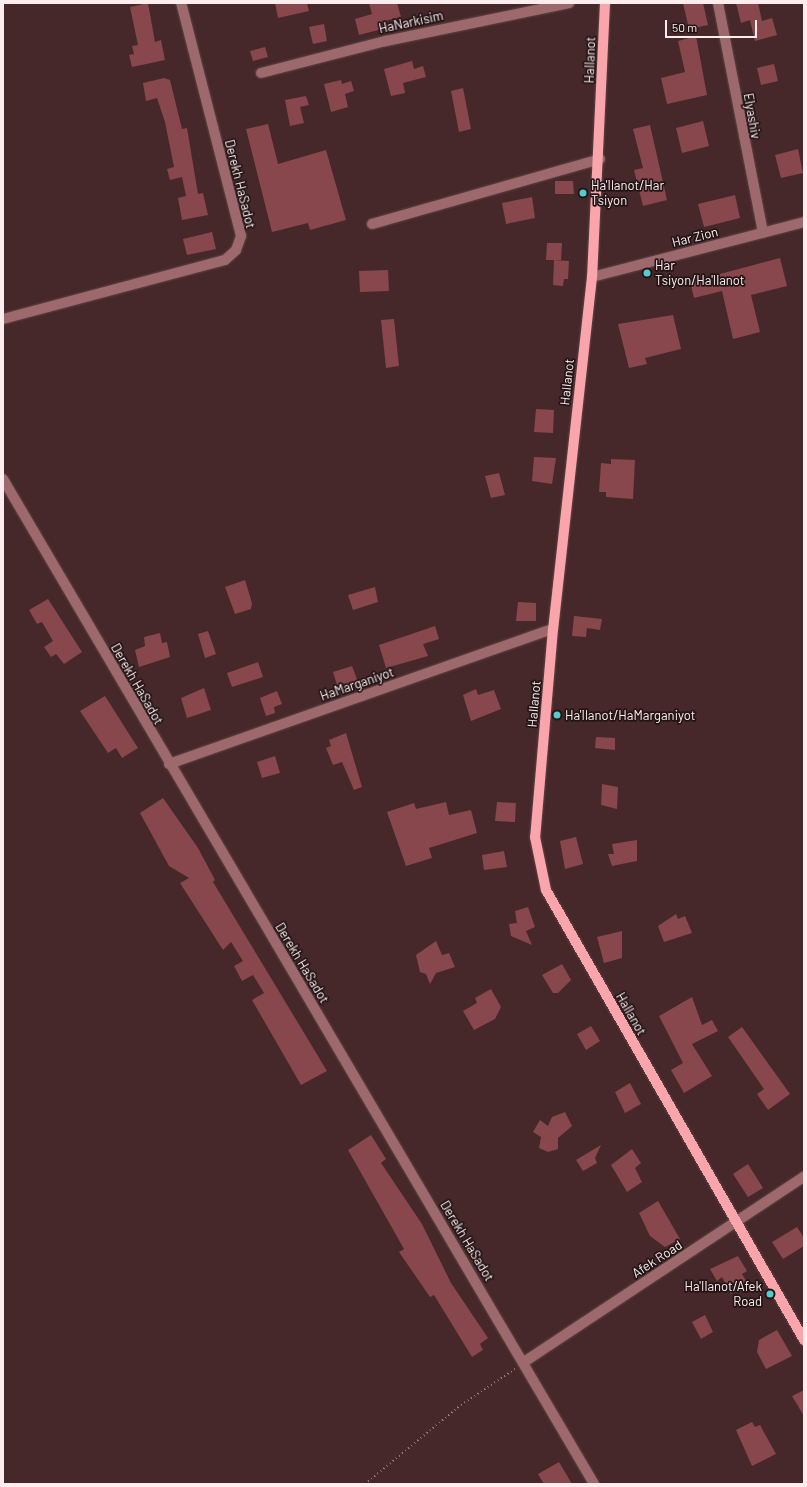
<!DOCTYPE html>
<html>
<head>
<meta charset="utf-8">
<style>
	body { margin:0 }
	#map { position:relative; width:807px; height:1487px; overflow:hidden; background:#46282a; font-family:Barlow,sans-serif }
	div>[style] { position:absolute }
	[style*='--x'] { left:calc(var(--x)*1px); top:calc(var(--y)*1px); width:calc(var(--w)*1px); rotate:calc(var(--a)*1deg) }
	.building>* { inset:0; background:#88464d }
	.path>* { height:2px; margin-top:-1px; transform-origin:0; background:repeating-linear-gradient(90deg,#937b7c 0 1px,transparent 0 4px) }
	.roads { filter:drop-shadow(0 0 1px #604445) drop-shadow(0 0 1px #604445) }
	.minor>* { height:10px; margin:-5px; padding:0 5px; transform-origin:5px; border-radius:5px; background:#9d696c }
	.major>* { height:10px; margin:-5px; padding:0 5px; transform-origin:5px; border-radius:5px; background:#faa5ab }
	.dots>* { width:11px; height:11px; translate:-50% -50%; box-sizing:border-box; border:2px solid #231516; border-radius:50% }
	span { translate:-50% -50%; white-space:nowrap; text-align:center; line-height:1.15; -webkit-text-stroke:3.5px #231516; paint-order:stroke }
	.street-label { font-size:13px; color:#feedee }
	.poi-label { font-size:13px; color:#feedee }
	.left { translate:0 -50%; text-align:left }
	.right { translate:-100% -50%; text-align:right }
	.frame { position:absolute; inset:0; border:4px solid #feedee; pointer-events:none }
	.scale { position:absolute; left:665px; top:20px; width:92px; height:18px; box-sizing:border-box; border:2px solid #feedee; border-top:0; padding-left:5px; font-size:12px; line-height:14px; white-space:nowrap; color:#feedee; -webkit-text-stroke:3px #231516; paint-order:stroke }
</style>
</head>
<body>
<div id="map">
	<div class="building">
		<div style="clip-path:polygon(148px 3px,155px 42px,161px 40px,165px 60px,132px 67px,129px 55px,134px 54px,132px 46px,138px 45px,130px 7px)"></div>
		<div style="clip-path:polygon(275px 3px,307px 3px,309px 11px,278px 18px)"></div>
		<div style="clip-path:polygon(369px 3px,397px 3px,401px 17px,380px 22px,382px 29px,359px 35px,355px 19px,372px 14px)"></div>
		<div style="clip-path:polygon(683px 3px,703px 3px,708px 25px,689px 29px)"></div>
		<div style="clip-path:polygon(736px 3px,758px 3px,762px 21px,772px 18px,777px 35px,755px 41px,750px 20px,741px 23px)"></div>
		<div style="clip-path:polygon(324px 24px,327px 41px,313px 44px,309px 27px)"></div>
		<div style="clip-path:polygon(696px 36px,707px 95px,667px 104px,661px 78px,685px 72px,678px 41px)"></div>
		<div style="clip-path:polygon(265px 47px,268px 57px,253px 61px,250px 51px)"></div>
		<div style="clip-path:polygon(412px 61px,414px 69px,423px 66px,426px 77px,403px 83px,405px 93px,391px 96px,384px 69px)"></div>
		<div style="clip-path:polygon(774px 64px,778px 81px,761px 85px,757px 68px)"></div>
		<div style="clip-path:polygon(164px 78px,170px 80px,182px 129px,187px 128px,198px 194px,203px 193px,208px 215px,182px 220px,178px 198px,186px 196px,182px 177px,170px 180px,167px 169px,174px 167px,165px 122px,157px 98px,146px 101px,143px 83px)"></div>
		<div style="clip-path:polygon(341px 80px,342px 84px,351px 81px,354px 91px,345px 94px,348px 107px,331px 112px,324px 84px)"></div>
		<div style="clip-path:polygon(463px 88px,471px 129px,459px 132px,451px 91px)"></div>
		<div style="clip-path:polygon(306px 96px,309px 105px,300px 107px,304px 123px,290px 126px,285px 100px)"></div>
		<div style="clip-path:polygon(703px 121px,709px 146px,682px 153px,676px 128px)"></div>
		<div style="clip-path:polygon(268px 124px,278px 164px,326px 150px,346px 220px,310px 230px,308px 223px,272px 232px,246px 129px)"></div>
		<div style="clip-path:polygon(650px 125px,667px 200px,643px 206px,634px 170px,643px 168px,633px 129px)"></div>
		<div style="clip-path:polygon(798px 149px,803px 173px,781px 178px,775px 155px)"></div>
		<div style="clip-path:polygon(555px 181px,573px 181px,574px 194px,555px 194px)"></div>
		<div style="clip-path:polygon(735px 195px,740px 218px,704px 227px,698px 204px)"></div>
		<div style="clip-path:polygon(532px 197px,535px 218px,506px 224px,502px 203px)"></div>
		<div style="clip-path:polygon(212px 232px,216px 249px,187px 255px,183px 239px)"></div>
		<div style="clip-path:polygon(547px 243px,562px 243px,561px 260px,546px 260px)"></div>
		<div style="clip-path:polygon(780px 258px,787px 286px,751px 295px,760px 332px,733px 339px,722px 291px,694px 298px,690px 282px)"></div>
		<div style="clip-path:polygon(554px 260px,569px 261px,568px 279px,564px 279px,563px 286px,553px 285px)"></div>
		<div style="clip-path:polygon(388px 270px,389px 291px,360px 292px,359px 271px)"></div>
		<div style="clip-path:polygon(673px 315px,681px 349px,645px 358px,647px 364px,629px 368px,618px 324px)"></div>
		<div style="clip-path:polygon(394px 319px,399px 366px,386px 368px,381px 320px)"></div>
		<div style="clip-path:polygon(536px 409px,554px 410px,553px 433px,534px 432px)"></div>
		<div style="clip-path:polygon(534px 457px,556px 458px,552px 484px,532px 481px)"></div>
		<div style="clip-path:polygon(611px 459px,635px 460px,633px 499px,606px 497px,606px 492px,599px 492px,601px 463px,611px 464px)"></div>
		<div style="clip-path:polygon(499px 473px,505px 495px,491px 498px,485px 476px)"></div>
		<div style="clip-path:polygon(245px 580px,252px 603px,251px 609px,235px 614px,225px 587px)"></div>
		<div style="clip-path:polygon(375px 587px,378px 602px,353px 610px,348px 595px)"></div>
		<div style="clip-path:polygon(48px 599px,82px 652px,64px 664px,56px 654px,51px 657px,44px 647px,53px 641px,42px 622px,37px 624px,29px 610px)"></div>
		<div style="clip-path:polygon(518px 602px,536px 603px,536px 621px,516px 621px)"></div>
		<div style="clip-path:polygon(574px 616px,602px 619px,600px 630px,587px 628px,586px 637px,572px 636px)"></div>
		<div style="clip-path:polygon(435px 626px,439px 639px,423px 644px,428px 656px,386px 668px,379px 645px)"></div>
		<div style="clip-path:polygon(208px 631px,216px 654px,205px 658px,198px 634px)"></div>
		<div style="clip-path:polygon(160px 633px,162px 643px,167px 642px,170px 657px,139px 667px,135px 650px,145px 646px,144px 637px)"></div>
		<div style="clip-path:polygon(258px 662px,263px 677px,232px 687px,227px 673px)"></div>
		<div style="clip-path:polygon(352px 666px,358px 682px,346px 687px,344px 683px,337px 685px,333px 672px)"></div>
		<div style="clip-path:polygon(204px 688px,211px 710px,187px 718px,181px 698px)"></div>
		<div style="clip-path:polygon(476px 689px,478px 695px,494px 690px,501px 709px,471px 721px,463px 695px)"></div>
		<div style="clip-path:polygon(277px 691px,282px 704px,274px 707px,275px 713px,266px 716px,260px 698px)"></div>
		<div style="clip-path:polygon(105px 696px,138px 748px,122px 758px,116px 748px,108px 753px,80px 711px)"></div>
		<div style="clip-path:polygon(346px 733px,362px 787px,354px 790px,342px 762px,333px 765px,326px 748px,331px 746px,329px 740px)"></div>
		<div style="clip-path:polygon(596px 737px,615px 738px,615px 750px,595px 748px)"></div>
		<div style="clip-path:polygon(275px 756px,280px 773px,262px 778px,257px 762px)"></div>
		<div style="clip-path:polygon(602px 784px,618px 787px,617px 809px,601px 805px)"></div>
		<div style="clip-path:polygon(163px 798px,198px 848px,215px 880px,213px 882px,327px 1071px,301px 1085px,252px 1000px,264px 993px,253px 975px,242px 981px,234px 966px,243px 961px,231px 942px,223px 950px,180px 883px,189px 878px,169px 866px,140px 813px)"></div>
		<div style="clip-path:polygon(446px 802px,449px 815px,471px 810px,477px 833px,429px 848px,432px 858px,406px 866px,387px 812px,414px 803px,416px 809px)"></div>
		<div style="clip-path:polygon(497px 802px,516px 803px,515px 822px,495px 821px)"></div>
		<div style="clip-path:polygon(576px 837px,583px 864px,565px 869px,560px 841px)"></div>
		<div style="clip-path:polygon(637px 840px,637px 861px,612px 866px,608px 854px,614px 854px,612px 844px)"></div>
		<div style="clip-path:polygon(504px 851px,507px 867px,484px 870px,482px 855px)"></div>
		<div style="clip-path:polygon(528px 907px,535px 927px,526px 931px,532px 945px,511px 936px,509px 924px,517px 923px,515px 911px)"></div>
		<div style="clip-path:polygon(676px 914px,678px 919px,685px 916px,692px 933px,664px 942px,658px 926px)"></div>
		<div style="clip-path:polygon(622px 931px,622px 958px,604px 963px,597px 937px)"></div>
		<div style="clip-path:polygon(436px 941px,442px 955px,449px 953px,455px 967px,436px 973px,430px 984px,426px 974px,420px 972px,416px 955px)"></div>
		<div style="clip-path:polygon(562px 964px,571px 980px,558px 993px,553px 993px,542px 975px)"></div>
		<div style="clip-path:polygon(491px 989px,501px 1007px,495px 1019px,474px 1030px,463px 1011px,477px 1003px,475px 998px)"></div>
		<div style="clip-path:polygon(692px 997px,702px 1025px,712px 1020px,718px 1031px,692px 1044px,712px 1076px,684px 1093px,671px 1070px,683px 1063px,659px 1016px)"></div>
		<div style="clip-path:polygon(591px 1026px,600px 1041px,586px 1050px,577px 1034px)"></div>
		<div style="clip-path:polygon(742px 1027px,790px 1094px,768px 1110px,757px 1094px,764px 1089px,728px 1037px)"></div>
		<div style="clip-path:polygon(630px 1083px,641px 1104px,625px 1113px,615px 1092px)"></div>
		<div style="clip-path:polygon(565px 1112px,572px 1126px,558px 1138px,558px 1149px,548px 1152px,539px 1148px,541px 1137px,533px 1132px,540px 1120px,548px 1126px,552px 1117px)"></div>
		<div style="clip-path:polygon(371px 1135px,386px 1159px,381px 1163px,422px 1224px,451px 1283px,488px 1338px,480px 1344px,483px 1350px,472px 1357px,434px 1295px,430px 1297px,399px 1252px,404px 1249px,348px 1150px)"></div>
		<div style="clip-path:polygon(601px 1145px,595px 1158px,597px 1163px,583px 1171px,576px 1160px)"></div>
		<div style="clip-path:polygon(632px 1149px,641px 1163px,635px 1168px,642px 1182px,627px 1192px,611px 1165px)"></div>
		<div style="clip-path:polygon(748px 1164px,763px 1188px,748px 1197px,733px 1174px)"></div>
		<div style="clip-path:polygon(658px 1201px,680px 1239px,665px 1247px,650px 1236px,639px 1213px)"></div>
		<div style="clip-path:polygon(797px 1227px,804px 1238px,804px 1246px,783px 1259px,772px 1242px)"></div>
		<div style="clip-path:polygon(738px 1256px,747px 1271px,742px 1274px,748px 1284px,731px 1294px,722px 1277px,717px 1281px,710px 1269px)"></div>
		<div style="clip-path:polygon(705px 1315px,713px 1332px,701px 1339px,692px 1322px)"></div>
		<div style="clip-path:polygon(777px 1330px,792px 1356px,766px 1369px,757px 1352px,759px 1340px)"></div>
		<div style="clip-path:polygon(804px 1390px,804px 1416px,792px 1396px)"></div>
		<div style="clip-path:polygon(752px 1422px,755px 1427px,760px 1425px,776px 1454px,752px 1466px,736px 1430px)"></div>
		<div style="clip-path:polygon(559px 1462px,572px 1484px,544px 1484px,538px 1474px)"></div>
	</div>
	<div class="path">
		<div style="--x:365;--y:1484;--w:124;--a:-39.5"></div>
		<div style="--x:461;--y:1405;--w:65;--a:-33.7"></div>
	</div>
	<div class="roads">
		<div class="minor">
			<div style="--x:718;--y:3;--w:234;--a:78.9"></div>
			<div style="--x:261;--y:73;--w:129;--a:-14.4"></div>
			<div style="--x:386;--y:41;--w:187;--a:-11.7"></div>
			<div style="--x:372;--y:224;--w:237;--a:-15.9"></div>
			<div style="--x:592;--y:277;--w:219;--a:-14.5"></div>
			<div style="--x:3;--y:319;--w:230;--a:-14.9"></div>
			<div style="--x:225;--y:260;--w:15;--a:-42"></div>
			<div style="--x:236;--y:250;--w:15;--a:-70"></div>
			<div style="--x:241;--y:236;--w:241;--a:-104.4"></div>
			<div style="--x:3;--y:479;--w:1166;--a:59.54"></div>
			<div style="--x:169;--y:764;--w:407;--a:-19.4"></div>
			<div style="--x:524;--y:1362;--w:336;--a:-33.5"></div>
		</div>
		<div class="major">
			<div style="--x:605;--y:3;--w:274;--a:92.7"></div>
			<div style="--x:592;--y:277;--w:354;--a:96.3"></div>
			<div style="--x:553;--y:629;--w:209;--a:94.9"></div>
			<div style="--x:535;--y:837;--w:54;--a:78.3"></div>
			<div style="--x:546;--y:890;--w:519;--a:60.17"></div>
		</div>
	</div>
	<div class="dots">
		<div style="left:583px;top:193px;background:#52cdcc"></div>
		<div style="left:647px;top:273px;background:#52cdcc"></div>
		<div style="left:557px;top:715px;background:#52cdcc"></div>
		<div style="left:770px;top:1294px;background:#52cdcc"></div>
	</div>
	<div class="street-label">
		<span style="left:411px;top:22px;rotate:-12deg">HaNarkisim</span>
		<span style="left:590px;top:60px;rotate:-88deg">HaIlanot</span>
		<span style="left:752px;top:116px;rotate:80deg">Elyashiv</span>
		<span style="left:240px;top:184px;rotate:76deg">Derekh HaSadot</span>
		<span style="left:695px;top:237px;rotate:-14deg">Har Zion</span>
		<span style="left:567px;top:382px;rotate:-84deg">HaIlanot</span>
		<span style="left:137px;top:684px;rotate:60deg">Derekh HaSadot</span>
		<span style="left:357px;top:684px;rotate:-19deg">HaMarganiyot</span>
		<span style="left:534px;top:704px;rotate:-85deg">HaIlanot</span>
		<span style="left:302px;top:963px;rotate:59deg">Derekh HaSadot</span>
		<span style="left:631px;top:1014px;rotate:60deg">HaIlanot</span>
		<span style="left:467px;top:1241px;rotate:59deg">Derekh HaSadot</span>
		<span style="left:657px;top:1259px;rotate:-33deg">Afek Road</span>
	</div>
	<div class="poi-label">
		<span class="left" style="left:591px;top:193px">Ha'Ilanot/Har<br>Tsiyon</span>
		<span class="left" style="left:655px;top:273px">Har<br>Tsiyon/Ha'Ilanot</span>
		<span class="left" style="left:565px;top:715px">Ha'Ilanot/HaMarganiyot</span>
		<span class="right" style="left:762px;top:1294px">Ha'Ilanot/Afek<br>Road</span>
	</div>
	<div class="frame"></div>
	<div class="scale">50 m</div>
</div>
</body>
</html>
